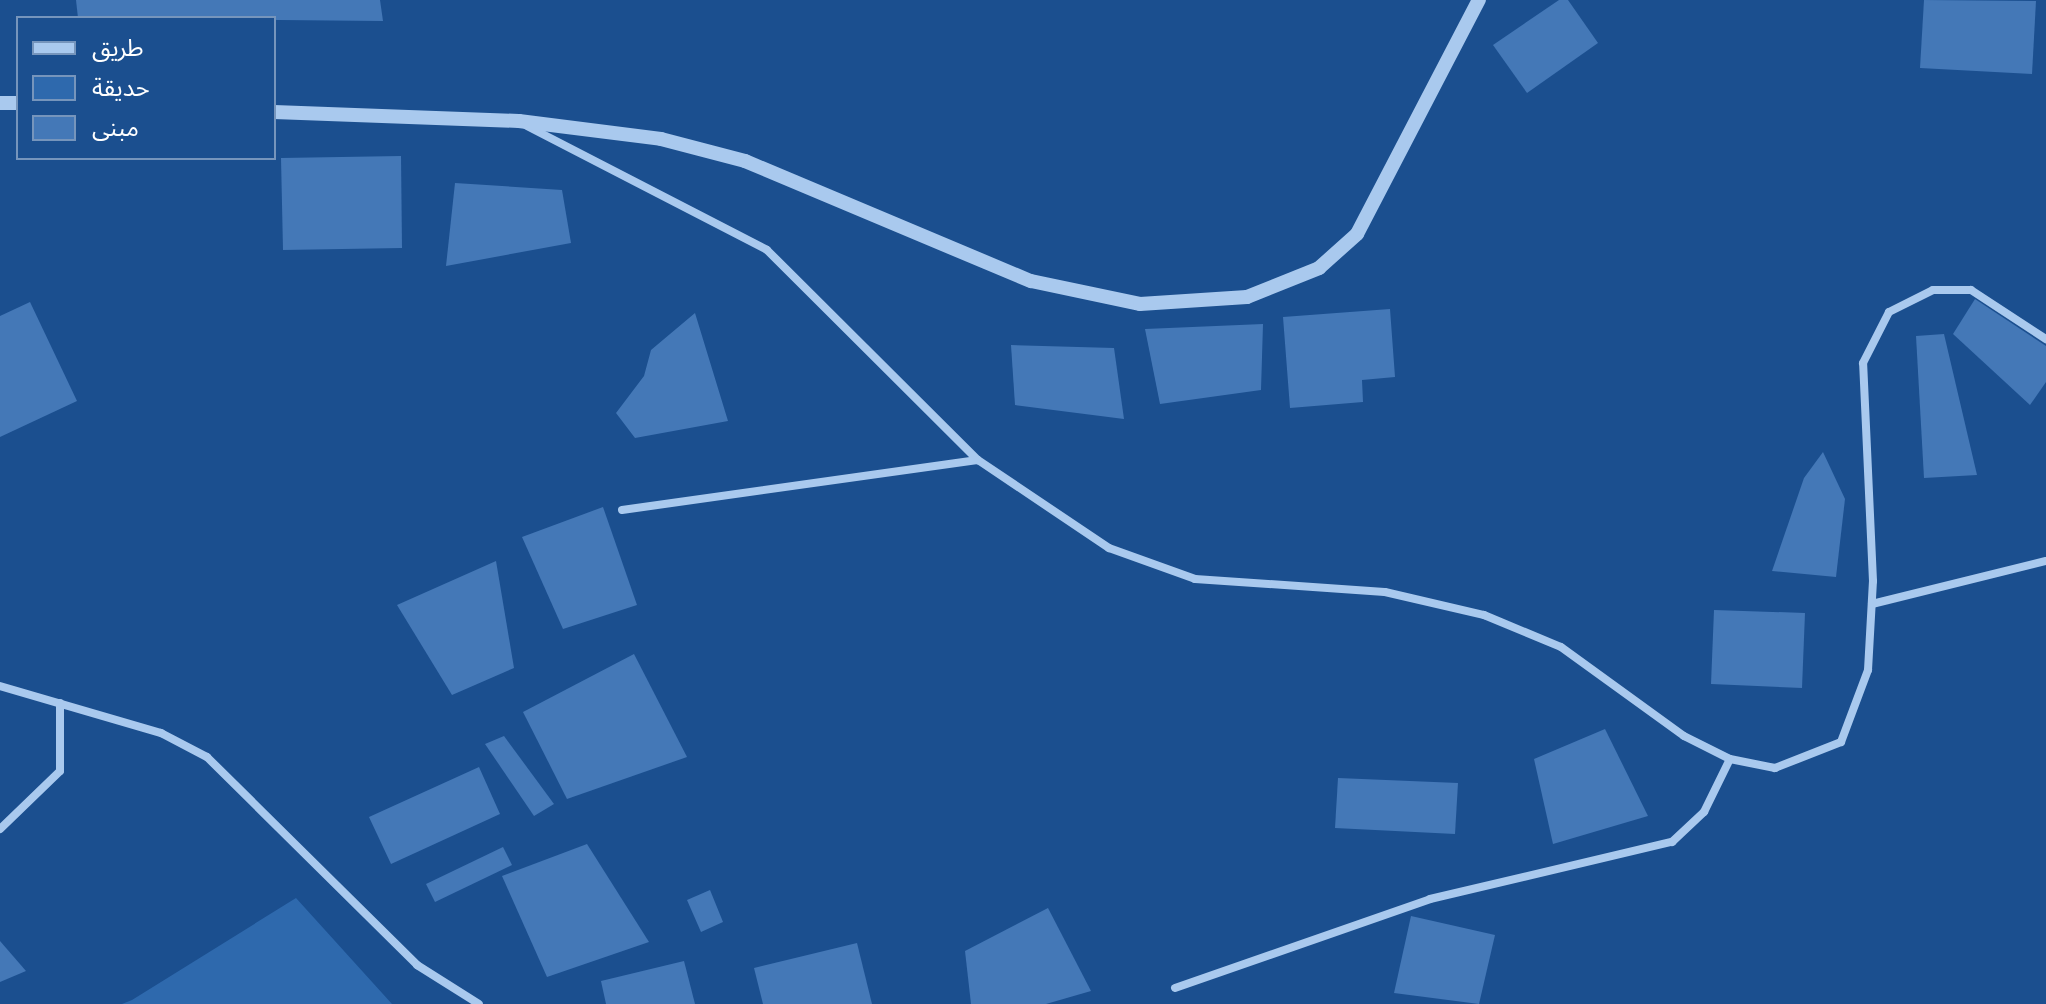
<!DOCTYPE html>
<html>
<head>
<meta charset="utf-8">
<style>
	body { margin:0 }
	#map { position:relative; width:2046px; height:1004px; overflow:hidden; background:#1b4f8f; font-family:Figtree,"Noto Sans Arabic",sans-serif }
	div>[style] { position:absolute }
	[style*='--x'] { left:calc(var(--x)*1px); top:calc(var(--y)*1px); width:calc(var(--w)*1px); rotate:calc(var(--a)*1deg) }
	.green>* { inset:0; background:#2e69ad }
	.building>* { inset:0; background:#4478b7 }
	.minor>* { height:8px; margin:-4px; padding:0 4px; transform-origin:4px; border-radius:4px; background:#a9c9ee }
	.tertiary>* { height:14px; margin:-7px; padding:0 7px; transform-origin:7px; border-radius:7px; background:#a9c9ee }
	span { translate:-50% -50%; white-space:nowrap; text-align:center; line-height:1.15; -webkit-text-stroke:7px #1b4f8f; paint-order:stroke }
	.legend { position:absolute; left:16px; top:16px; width:260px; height:144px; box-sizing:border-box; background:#1b4f8f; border:2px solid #7695bc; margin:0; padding:10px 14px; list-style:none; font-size:24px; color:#fff }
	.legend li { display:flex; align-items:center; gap:16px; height:40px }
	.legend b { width:40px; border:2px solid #7695bc }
</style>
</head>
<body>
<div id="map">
	<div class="green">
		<div style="clip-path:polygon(296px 898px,392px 1004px,122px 1004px,132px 1000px)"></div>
	</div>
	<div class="building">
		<div style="clip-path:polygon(76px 0,380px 0,383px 21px,78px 18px)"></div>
		<div style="clip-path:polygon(1559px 0,1568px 0,1598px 43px,1527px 93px,1493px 45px)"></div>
		<div style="clip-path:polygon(1924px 0,2036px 1px,2032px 74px,1920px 68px)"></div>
		<div style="clip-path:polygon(401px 156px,402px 248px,283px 250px,281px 158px)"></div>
		<div style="clip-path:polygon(455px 183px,562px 190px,571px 243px,446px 266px)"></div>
		<div style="clip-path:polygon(1975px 299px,2046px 346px,2046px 382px,2030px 405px,1953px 334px)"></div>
		<div style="clip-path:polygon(30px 302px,77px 401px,0 437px,0 316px)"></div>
		<div style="clip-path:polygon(1390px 309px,1395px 377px,1362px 380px,1363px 402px,1290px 408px,1283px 317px)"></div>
		<div style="clip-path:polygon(695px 313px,728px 421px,635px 438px,616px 413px,644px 376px,651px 350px)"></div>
		<div style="clip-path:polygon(1263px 324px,1261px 390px,1160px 404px,1145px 329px)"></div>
		<div style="clip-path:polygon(1944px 334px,1977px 475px,1924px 478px,1916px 336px)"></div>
		<div style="clip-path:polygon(1011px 345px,1114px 348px,1124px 419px,1015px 405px)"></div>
		<div style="clip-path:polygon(1823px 452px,1845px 499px,1836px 577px,1772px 571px,1804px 478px)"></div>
		<div style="clip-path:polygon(603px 507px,637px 605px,563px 629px,522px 537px)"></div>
		<div style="clip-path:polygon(496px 561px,514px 668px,452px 695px,397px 605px)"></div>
		<div style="clip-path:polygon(1714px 610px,1805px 613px,1802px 688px,1711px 684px)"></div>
		<div style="clip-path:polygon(634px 654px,687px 757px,567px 799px,523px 712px)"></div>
		<div style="clip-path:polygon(1605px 729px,1648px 816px,1553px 844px,1534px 759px)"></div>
		<div style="clip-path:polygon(504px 736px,554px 804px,534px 816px,485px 744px)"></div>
		<div style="clip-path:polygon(479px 767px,500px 814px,391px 864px,369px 817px)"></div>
		<div style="clip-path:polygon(1338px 778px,1458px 783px,1455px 834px,1335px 828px)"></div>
		<div style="clip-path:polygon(587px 844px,649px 942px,547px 977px,502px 876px)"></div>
		<div style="clip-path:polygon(503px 847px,512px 865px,435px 902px,426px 884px)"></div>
		<div style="clip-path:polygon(710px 890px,723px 922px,701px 932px,687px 900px)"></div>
		<div style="clip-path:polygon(1048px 908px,1091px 991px,1046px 1004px,971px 1004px,965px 951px)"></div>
		<div style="clip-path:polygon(1411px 916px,1495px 935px,1479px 1004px,1394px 993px)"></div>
		<div style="clip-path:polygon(0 941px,26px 971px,0 982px)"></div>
		<div style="clip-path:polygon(857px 943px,872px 1004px,763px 1004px,754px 968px)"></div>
		<div style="clip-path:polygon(684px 961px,695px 1004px,606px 1004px,601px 981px)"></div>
	</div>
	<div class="minor">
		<div style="--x:527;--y:126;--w:270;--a:27.3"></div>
		<div style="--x:767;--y:250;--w:298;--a:44.9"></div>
		<div style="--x:978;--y:460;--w:158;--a:33.9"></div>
		<div style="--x:1109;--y:548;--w:91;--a:19.8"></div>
		<div style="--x:1195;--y:579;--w:190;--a:3.9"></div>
		<div style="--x:1385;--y:592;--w:102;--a:13.1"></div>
		<div style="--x:1484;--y:615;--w:83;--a:22.6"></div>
		<div style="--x:1561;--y:647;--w:152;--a:35.9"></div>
		<div style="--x:1684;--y:736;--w:51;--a:26.6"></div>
		<div style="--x:1730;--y:759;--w:46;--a:11.3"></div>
		<div style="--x:1775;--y:768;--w:71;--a:-21.5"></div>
		<div style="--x:1841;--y:742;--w:77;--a:-69.4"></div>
		<div style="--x:1868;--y:670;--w:89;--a:-86.8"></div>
		<div style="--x:1873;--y:581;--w:218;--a:-92.6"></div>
		<div style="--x:1863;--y:363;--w:57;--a:-63"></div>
		<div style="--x:1889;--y:312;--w:49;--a:-26.6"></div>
		<div style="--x:1933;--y:290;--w:38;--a:0"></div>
		<div style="--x:1971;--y:290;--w:90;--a:33.2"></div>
		<div style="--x:622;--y:510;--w:359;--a:-8"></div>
		<div style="--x:1872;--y:604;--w:179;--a:-13.9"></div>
		<div style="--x:0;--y:686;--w:168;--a:16.3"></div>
		<div style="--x:161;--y:733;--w:52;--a:27.6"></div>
		<div style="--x:207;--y:757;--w:296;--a:44.7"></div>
		<div style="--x:417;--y:965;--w:73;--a:32.2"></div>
		<div style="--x:0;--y:829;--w:83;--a:-44"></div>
		<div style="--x:60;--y:771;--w:68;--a:-90"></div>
		<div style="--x:1175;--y:988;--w:270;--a:-19.2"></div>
		<div style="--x:1430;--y:899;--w:249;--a:-13.3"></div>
		<div style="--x:1672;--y:842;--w:44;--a:-43.2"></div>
		<div style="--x:1704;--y:812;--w:59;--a:-63.9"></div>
	</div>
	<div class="tertiary">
		<div style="--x:0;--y:103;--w:18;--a:0"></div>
		<div style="--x:274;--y:112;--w:245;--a:2.1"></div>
		<div style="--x:519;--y:121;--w:143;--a:7.2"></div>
		<div style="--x:661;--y:139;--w:87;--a:14.7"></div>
		<div style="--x:745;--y:161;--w:310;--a:22.8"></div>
		<div style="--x:1031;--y:281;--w:111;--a:11.9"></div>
		<div style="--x:1140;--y:304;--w:107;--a:-3.7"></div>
		<div style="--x:1247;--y:297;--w:78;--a:-21.9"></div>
		<div style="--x:1319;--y:268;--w:51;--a:-41.8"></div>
		<div style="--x:1357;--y:234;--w:264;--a:-62.5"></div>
	</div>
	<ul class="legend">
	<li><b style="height:10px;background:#a9c9ee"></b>طريق</li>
	<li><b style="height:22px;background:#2e69ad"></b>حديقة</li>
	<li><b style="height:22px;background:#4478b7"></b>مبنى</li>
	</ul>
</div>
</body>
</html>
